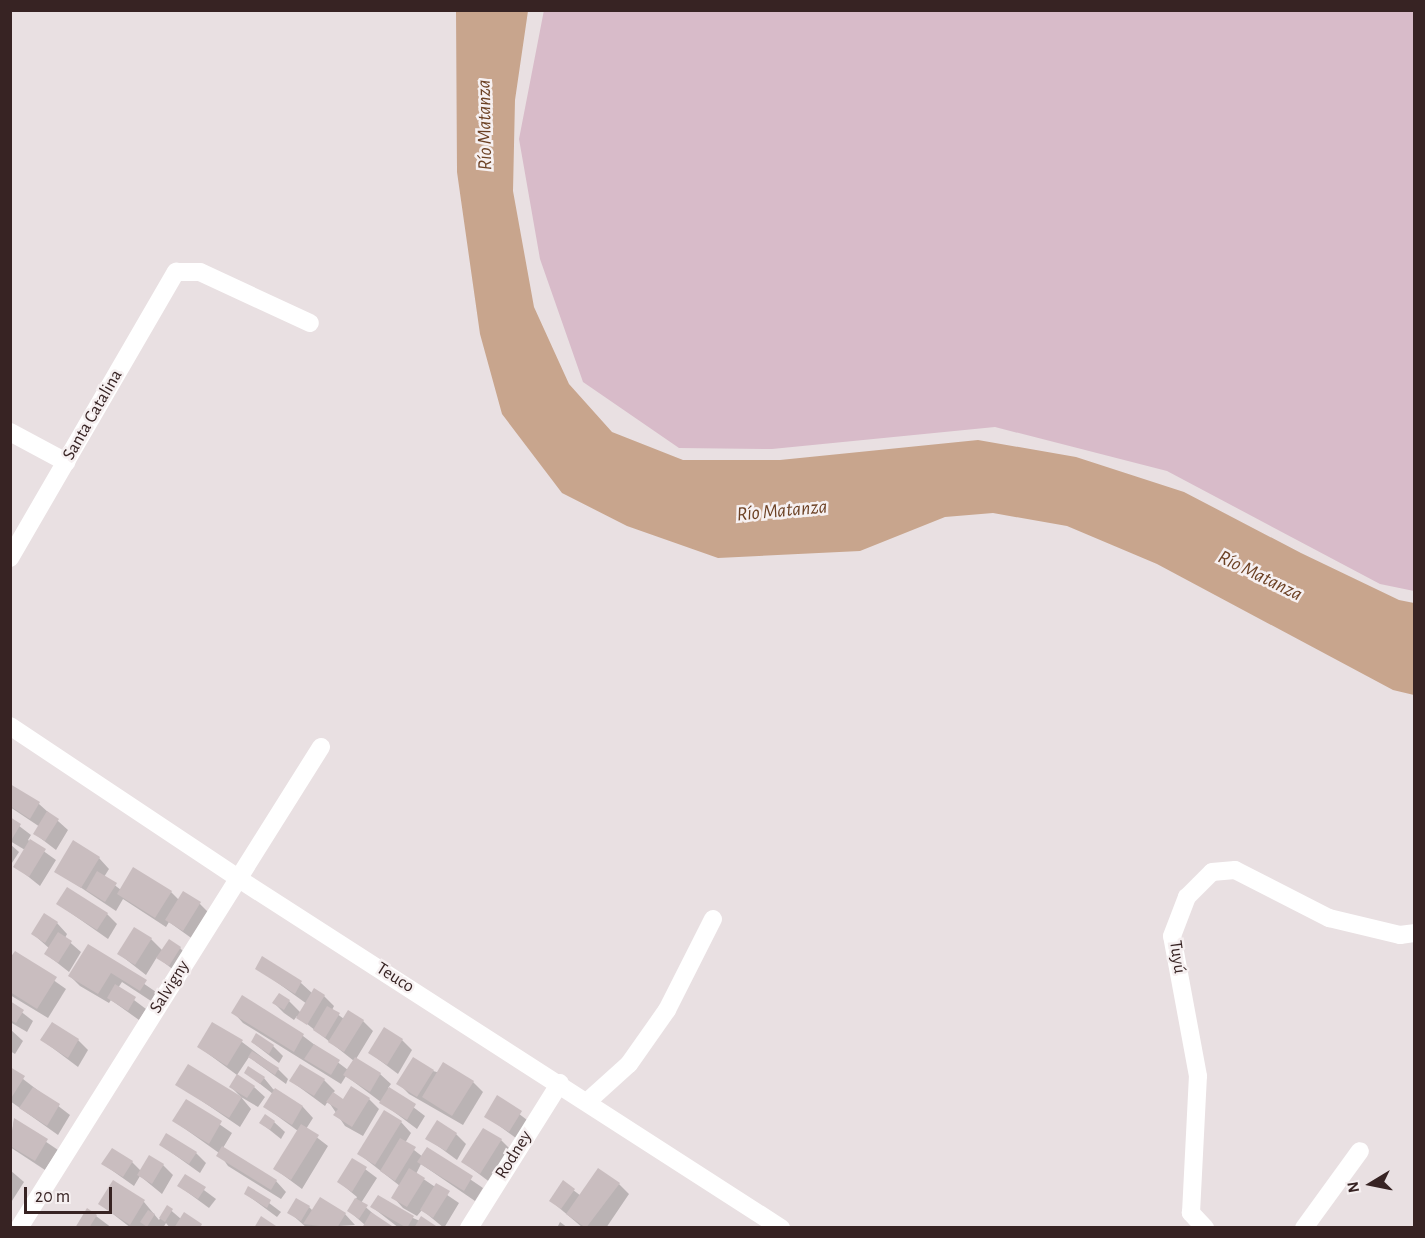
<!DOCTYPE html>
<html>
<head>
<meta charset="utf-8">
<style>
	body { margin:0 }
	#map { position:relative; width:1425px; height:1238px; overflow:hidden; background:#e9e0e2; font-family:"Alegreya Sans",sans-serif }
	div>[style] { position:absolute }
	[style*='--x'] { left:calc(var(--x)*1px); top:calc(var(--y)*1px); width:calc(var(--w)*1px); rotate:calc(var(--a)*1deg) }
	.green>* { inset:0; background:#d8bbc9 }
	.water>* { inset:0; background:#c8a58d }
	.shadow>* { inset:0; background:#0003 }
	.building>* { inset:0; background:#c9bdbf }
	.minor>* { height:18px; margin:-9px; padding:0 9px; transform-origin:9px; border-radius:9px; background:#fff }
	span { translate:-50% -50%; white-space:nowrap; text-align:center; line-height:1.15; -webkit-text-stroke:5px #f6f0f1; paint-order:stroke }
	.street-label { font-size:18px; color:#372323 }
	.water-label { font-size:20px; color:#6c4124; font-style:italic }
	.frame { position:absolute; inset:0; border:12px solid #372323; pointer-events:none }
	.north { position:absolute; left:1341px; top:1154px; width:60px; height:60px; -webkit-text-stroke:4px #f6f0f1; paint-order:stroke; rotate:260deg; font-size:16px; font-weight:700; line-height:24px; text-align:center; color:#372323 }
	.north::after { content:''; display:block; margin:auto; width:21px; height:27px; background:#372323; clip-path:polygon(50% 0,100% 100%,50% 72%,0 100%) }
	.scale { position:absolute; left:24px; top:1187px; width:88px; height:27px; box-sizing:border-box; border:3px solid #372323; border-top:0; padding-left:8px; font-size:18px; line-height:21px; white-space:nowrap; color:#372323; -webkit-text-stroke:4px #f6f0f1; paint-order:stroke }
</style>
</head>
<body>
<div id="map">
	<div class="green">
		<div style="clip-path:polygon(544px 10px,1414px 11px,1414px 591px,1380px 584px,1167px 471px,995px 427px,772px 449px,679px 448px,583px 382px,540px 259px,519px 139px)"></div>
	</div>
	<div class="water">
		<div style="clip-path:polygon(456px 11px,528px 11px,515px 100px,513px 191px,534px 307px,569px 384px,612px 432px,683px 460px,780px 460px,978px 440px,1076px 457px,1184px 492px,1301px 553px,1399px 600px,1414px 603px,1414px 695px,1393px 690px,1157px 564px,1067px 526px,993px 513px,945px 517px,860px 551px,718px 558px,627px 526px,562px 493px,502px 414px,480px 334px,457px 172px)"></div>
	</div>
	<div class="shadow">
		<div style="clip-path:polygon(11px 786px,39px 804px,68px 830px,56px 850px,35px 834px,40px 827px,10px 807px)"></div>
		<div style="clip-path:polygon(10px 819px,31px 835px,28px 840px,56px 860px,40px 886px,15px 866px,25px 850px,10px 841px)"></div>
		<div style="clip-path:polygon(10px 844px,19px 852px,10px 866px)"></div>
		<div style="clip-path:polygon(99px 858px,109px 869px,104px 877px,121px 890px,171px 892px,179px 900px,200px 904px,210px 914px,194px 940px,169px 922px,166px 927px,123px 899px,116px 911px,56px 871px)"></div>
		<div style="clip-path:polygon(58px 904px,107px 914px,117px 924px,108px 939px)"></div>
		<div style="clip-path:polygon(57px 923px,67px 934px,65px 938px,81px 952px,69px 972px,46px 954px,50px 949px,33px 934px)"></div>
		<div style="clip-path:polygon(151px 939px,163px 951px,180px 948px,190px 958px,180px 975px,157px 957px,146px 975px,119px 954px)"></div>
		<div style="clip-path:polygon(89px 946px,156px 992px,151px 1001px,122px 982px,118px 988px,146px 1009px,139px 1020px,111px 1000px,109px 1003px,80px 986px,70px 976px)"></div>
		<div style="clip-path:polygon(15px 953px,66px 989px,48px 1018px,10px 995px,10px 961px)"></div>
		<div style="clip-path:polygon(257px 968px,301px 983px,313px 994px,324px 996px,334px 1006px,332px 1010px,344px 1019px,363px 1021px,373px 1031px,356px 1059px,380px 1074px,391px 1084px,388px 1088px,425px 1116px,417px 1129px,346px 1076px,341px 1084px,243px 1023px,233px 1012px,242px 997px,303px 1036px,348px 1070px,354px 1061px,297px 1016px,294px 1020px,284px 1013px,274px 1003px,289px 1001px,301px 1013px,307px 1004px)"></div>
		<div style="clip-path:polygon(10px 1003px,33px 1021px,27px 1032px,10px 1022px)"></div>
		<div style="clip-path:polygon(10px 1029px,23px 1041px,15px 1054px,10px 1051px)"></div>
		<div style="clip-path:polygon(42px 1040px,78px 1040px,88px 1050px,78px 1067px)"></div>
		<div style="clip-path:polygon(402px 1040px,412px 1050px,398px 1074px,370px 1053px)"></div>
		<div style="clip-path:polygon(242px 1042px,278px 1069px,288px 1079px,286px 1084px,249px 1057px,237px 1075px,199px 1047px)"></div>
		<div style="clip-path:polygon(252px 1042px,273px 1046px,283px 1056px,279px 1063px)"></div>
		<div style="clip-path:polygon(301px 1066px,324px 1080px,335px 1091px,332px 1094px,344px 1101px,369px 1099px,379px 1109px,363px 1136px,345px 1126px,328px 1101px,325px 1106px,291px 1081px)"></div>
		<div style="clip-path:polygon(10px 1069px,70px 1115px,58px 1135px,10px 1101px)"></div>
		<div style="clip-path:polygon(433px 1071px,473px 1082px,483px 1092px,463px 1125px,409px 1094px,398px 1083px)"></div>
		<div style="clip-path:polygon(246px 1073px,264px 1078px,273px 1089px,303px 1107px,313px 1118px,306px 1129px,328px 1146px,302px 1189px,275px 1169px,298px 1131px,265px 1107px,273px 1094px)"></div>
		<div style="clip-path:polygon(177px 1084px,241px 1097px,231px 1087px,254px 1087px,265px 1097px,258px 1107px,241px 1097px,251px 1109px,240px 1127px)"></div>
		<div style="clip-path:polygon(497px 1097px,531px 1123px,520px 1141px,486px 1116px)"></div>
		<div style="clip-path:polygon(186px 1101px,232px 1133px,223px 1148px,276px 1181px,286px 1192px,281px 1199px,228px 1166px,219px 1153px,174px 1121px)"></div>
		<div style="clip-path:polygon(14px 1120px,58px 1150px,45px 1170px,10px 1147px)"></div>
		<div style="clip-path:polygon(274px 1122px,285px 1132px,281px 1139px,261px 1123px)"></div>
		<div style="clip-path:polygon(401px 1122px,411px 1133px,405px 1143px,423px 1157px,427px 1150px,483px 1188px,475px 1201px,421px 1164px,416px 1174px,459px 1203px,444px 1228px,422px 1210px,417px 1216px,403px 1208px,393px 1197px,400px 1186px,359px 1154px)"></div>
		<div style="clip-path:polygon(456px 1134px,466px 1144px,457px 1160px,427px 1138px)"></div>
		<div style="clip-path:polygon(501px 1140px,511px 1150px,491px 1183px,463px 1162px)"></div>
		<div style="clip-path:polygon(161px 1145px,196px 1153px,206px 1163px,200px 1173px)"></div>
		<div style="clip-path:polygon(353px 1160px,377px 1178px,361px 1203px,377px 1217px,365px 1225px,349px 1211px,357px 1197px,339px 1182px)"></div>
		<div style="clip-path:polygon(132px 1162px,141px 1171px,163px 1165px,173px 1175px,162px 1194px,140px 1176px,134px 1186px,103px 1164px)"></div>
		<div style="clip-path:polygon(10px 1170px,24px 1182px,10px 1204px)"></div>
		<div style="clip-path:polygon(185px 1176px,216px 1199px,209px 1208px,179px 1186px)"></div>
		<div style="clip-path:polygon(113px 1182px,144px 1202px,159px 1220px,167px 1207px,181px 1219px,204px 1228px,170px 1228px,166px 1223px,163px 1228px,131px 1228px,100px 1204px)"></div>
		<div style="clip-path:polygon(564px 1183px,581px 1196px,619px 1184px,629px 1194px,606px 1228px,583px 1228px,551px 1201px)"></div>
		<div style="clip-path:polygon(249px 1188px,281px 1212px,277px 1217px,246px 1194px)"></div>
		<div style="clip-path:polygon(309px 1207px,313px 1211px,345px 1214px,355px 1225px,307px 1228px,289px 1212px)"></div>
		<div style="clip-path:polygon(372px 1207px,413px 1218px,436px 1228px,399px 1228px)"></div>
		<div style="clip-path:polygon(96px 1216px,112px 1228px,77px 1228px)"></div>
		<div style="clip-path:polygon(560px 1222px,568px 1228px,557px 1228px)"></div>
	</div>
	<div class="building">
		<div style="clip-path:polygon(10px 784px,40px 802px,30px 819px,10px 806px)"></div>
		<div style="clip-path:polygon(47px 811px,59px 819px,45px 841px,33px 834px)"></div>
		<div style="clip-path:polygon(10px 817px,21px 824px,12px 839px,10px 838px)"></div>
		<div style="clip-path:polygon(30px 839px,46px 849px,29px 877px,13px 867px)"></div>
		<div style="clip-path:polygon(73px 840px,100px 857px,81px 888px,54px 872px)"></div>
		<div style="clip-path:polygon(133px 867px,172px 891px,155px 918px,117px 894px)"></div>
		<div style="clip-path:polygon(97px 871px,117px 883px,105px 902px,86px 890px)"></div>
		<div style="clip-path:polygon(67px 887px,108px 913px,97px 930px,56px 904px)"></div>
		<div style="clip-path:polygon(183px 891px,201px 902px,183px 931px,165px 920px)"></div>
		<div style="clip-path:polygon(44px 913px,58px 922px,45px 943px,31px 934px)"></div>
		<div style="clip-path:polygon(134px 927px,152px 938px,135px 965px,117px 954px)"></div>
		<div style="clip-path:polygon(58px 932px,72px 941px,58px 963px,44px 954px)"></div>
		<div style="clip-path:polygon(169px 939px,181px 947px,169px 966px,156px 958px)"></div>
		<div style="clip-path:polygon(88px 944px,147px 980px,140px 991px,111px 973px,98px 994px,68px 976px)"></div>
		<div style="clip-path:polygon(15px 951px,57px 977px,37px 1009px,10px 992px,10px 958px)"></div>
		<div style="clip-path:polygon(262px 956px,302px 981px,295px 994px,255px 969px)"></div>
		<div style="clip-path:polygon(115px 984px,136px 997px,128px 1011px,107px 998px)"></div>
		<div style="clip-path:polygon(314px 988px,325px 995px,307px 1025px,296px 1018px)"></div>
		<div style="clip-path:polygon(279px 993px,290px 1000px,284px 1010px,272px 1003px)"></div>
		<div style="clip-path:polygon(242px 995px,304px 1034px,294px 1052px,231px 1013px)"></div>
		<div style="clip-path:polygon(10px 1001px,24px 1010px,16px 1023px,10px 1020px)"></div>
		<div style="clip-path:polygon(327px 1006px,340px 1013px,325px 1038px,313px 1030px)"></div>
		<div style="clip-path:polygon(348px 1010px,364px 1020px,344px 1052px,328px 1042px)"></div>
		<div style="clip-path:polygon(52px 1022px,79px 1039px,68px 1058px,40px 1040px)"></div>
		<div style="clip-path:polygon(212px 1022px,243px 1040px,227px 1066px,197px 1047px)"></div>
		<div style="clip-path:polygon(384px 1027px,403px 1039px,387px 1065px,368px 1053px)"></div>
		<div style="clip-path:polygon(256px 1033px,274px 1045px,269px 1054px,251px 1042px)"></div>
		<div style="clip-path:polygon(314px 1044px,340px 1060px,331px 1075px,304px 1059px)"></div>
		<div style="clip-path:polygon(252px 1051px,279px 1068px,275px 1075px,248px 1057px)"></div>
		<div style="clip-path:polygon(355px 1057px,381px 1073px,370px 1092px,343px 1075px)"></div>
		<div style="clip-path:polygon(413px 1057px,434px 1070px,417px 1097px,396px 1084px)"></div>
		<div style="clip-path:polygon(443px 1062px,474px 1081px,452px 1116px,422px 1097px)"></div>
		<div style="clip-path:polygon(188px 1064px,242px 1097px,229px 1118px,175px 1085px)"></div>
		<div style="clip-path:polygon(300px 1064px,325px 1079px,314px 1096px,289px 1081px)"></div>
		<div style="clip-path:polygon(248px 1066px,265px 1077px,260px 1084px,244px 1073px)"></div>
		<div style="clip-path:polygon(10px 1067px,25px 1076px,10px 1100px)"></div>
		<div style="clip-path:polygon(237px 1074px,255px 1086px,247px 1098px,229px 1087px)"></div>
		<div style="clip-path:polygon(351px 1086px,370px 1098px,352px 1127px,333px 1115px,338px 1109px,326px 1102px,333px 1092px,343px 1099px)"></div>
		<div style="clip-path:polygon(33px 1087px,60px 1104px,47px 1126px,19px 1108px)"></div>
		<div style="clip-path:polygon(389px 1087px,416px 1104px,407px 1120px,379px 1103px)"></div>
		<div style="clip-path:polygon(275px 1088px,303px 1106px,292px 1125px,263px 1107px)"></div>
		<div style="clip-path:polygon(497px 1095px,522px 1111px,509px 1132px,484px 1117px)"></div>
		<div style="clip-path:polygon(186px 1099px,222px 1121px,209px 1144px,172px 1121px)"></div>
		<div style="clip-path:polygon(384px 1110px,402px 1121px,375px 1165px,357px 1154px)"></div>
		<div style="clip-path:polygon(265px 1114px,275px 1121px,270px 1130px,259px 1123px)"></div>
		<div style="clip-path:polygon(14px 1118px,48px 1139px,35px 1161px,10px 1146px)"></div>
		<div style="clip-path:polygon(437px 1120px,457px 1133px,446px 1151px,425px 1139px)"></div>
		<div style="clip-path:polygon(301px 1124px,319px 1135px,291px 1180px,273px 1169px)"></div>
		<div style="clip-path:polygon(483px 1128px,502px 1139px,480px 1174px,461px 1162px)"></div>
		<div style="clip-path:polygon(166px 1133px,197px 1152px,189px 1164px,159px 1145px)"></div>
		<div style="clip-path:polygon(400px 1138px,416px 1147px,395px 1181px,380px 1171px)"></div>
		<div style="clip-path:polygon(222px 1146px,277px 1180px,271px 1190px,216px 1156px)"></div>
		<div style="clip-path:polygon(427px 1147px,473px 1176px,464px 1191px,417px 1162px)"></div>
		<div style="clip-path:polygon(112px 1148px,133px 1161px,123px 1177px,101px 1164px)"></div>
		<div style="clip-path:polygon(149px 1155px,164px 1164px,152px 1184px,137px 1175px)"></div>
		<div style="clip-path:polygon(352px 1158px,367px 1167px,352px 1192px,337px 1182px)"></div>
		<div style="clip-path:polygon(409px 1168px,425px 1178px,407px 1207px,391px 1198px)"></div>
		<div style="clip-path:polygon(598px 1168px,620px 1183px,586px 1228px,566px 1214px)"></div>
		<div style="clip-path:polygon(185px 1174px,206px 1187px,198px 1199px,177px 1186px)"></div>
		<div style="clip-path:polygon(113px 1180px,145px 1200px,130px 1225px,98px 1204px)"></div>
		<div style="clip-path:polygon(563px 1180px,575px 1189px,561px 1209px,549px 1201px)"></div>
		<div style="clip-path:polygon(436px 1183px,450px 1191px,433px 1218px,420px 1210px)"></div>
		<div style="clip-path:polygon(248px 1186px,271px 1200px,267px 1208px,244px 1194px)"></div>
		<div style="clip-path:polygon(378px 1195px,414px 1216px,407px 1228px,370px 1207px)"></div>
		<div style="clip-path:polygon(320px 1197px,346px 1213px,337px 1228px,303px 1224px)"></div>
		<div style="clip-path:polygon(296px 1198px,310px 1206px,301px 1221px,287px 1213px)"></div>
		<div style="clip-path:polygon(355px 1198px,368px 1205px,359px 1219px,347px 1211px)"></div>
		<div style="clip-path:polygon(167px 1205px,173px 1209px,165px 1222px,159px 1218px)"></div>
		<div style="clip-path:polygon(87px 1208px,97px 1215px,89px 1228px,75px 1228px)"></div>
		<div style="clip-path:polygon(148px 1210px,155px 1214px,147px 1227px,140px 1222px)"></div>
		<div style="clip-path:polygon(184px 1212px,202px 1224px,200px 1228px,174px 1228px)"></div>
		<div style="clip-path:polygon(371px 1212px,395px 1228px,362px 1228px)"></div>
		<div style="clip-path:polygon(261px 1216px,279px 1228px,254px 1228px)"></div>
		<div style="clip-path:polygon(421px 1216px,439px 1228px,414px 1228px)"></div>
	</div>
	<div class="minor">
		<div style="--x:10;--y:432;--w:64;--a:28.2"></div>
		<div style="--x:10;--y:558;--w:331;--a:-59.9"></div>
		<div style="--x:176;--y:272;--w:24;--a:0"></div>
		<div style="--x:200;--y:272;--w:121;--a:24.9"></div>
		<div style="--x:10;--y:726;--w:275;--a:33.7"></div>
		<div style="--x:239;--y:879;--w:645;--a:32.78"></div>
		<div style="--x:588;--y:1101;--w:55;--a:-42.1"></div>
		<div style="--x:629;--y:1064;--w:66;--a:-54.9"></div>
		<div style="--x:667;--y:1010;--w:102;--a:-63.2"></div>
		<div style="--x:19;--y:1228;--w:568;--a:-57.88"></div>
		<div style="--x:469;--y:1228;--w:171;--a:-57.9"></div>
		<div style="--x:1205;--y:1228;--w:21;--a:-133"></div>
		<div style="--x:1191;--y:1213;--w:137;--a:-87.1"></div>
		<div style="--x:1198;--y:1076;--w:142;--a:-100.5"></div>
		<div style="--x:1172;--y:936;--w:42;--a:-69"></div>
		<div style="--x:1187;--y:897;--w:35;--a:-45"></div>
		<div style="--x:1212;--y:872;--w:23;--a:-5"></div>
		<div style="--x:1235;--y:870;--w:106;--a:27.1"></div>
		<div style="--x:1329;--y:918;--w:73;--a:13.5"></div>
		<div style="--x:1400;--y:935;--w:14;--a:-8"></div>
		<div style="--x:1304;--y:1228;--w:95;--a:-54"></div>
	</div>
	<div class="street-label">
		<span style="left:93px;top:415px;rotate:-60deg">Santa Catalina</span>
		<span style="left:1177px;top:957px;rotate:82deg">Tuyú</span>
		<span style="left:395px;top:978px;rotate:32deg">Teuco</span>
		<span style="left:170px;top:987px;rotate:-58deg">Salvigny</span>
		<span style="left:514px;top:1155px;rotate:-58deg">Rodney</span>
	</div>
	<div class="water-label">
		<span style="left:485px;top:125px;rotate:-91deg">Río Matanza</span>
		<span style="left:782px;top:511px;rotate:-5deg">Río Matanza</span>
		<span style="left:1260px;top:576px;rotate:26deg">Río Matanza</span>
	</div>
	<div class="frame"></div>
	<div class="north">N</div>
	<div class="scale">20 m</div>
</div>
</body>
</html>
